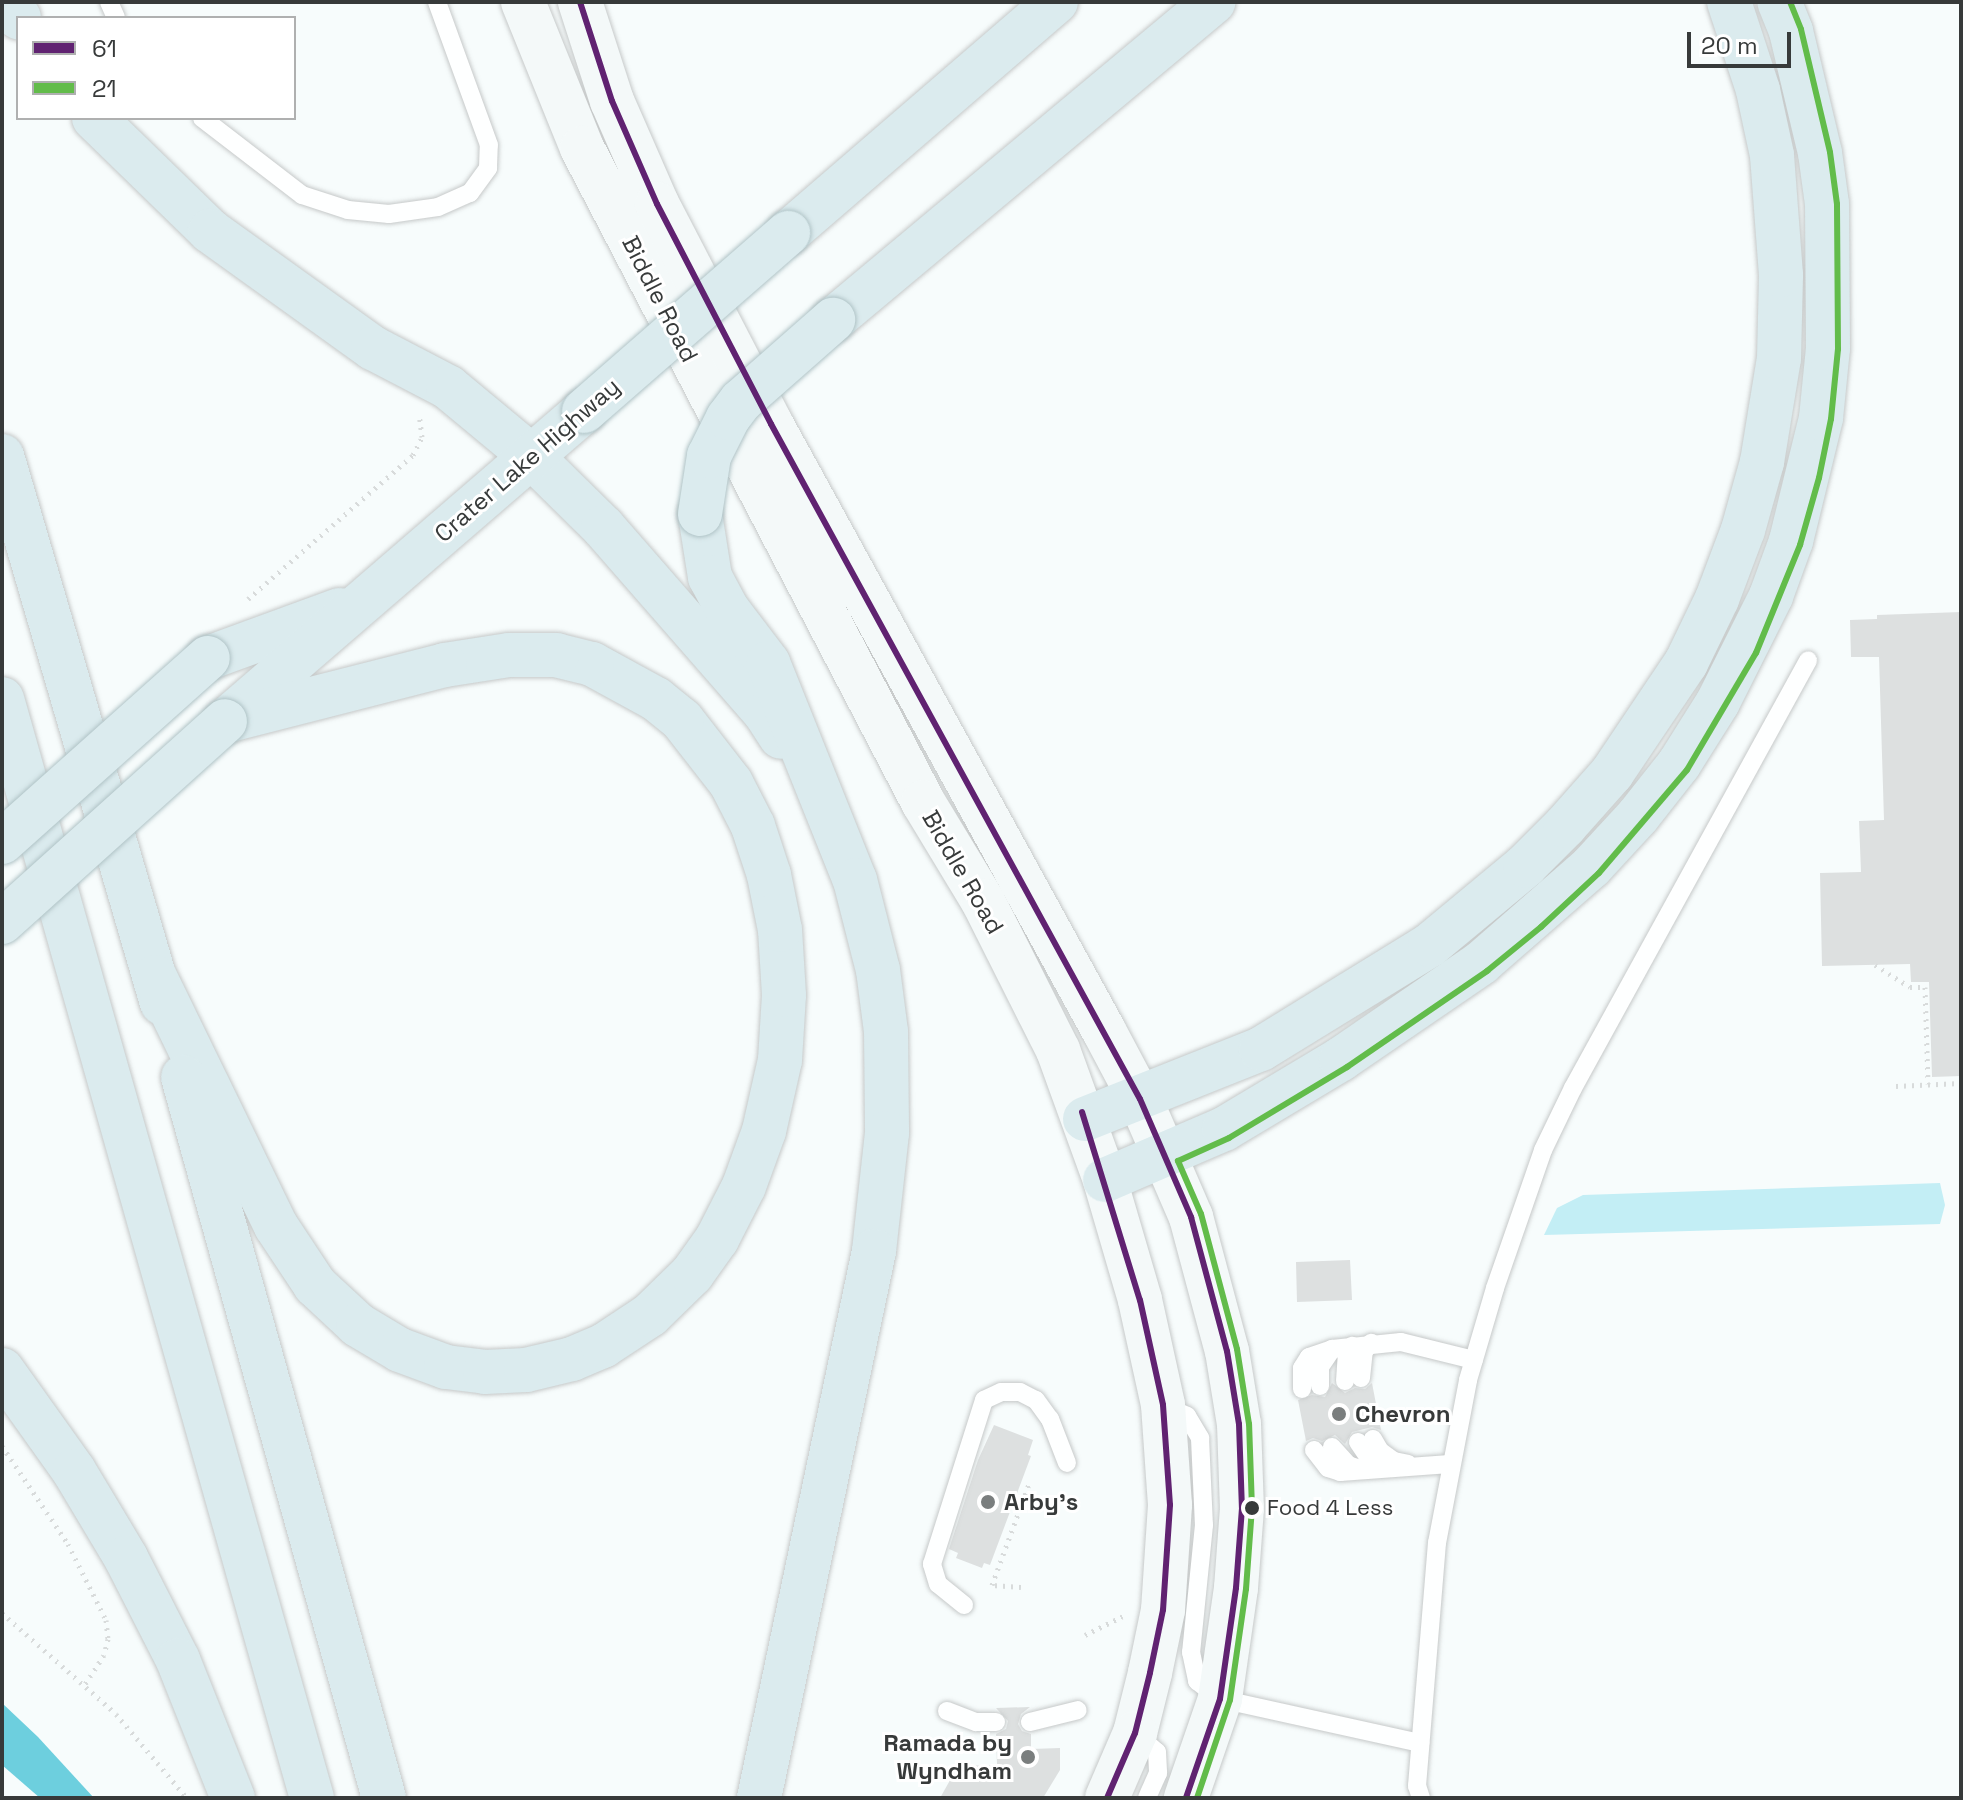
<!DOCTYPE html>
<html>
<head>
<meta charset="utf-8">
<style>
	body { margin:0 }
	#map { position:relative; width:1963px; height:1800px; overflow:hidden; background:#f7fcfc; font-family:"Space Grotesk",sans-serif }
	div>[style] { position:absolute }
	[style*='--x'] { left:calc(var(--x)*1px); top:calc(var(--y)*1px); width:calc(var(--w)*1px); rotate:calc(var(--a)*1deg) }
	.green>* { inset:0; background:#c3eef5 }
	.water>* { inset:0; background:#6dcfde }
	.building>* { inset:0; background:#dde0e0 }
	.path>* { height:5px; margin-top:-2.5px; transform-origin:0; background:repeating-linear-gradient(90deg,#d8dbdb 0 2px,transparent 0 8px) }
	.roads { filter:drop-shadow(0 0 2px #c6c9c9) drop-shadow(0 0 2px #c6c9c9) }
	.lane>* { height:18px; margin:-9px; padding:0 9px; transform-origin:9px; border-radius:9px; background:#feffff }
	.secondary>* { height:44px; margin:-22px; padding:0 22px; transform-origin:22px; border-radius:22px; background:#f4f9f9 }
	.highway>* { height:44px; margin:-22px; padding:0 22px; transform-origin:22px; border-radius:22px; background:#dbebee }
	.bridges { filter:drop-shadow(0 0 2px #b0c3c6) drop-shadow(0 0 2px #b0c3c6) }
	.highway-bridge>* { height:44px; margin:-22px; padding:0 22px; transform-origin:22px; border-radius:22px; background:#dbebee }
	.bus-1>* { height:6px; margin:-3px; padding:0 3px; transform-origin:3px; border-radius:3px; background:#602271 }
	.bus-2>* { height:6px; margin:-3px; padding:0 3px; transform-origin:3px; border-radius:3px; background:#62bc4a }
	.dots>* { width:22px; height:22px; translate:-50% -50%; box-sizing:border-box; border:4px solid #fff; border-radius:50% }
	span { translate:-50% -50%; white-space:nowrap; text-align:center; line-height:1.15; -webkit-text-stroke:6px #fff; paint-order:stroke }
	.bus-label { font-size:22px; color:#373a3a }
	.left { translate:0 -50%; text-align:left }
	.street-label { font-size:24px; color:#373a3a }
	.poi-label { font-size:24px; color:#373a3a; font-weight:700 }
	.right { translate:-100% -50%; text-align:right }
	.frame { position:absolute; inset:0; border:4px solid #373a3a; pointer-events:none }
	.legend { position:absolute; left:16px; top:16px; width:280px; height:104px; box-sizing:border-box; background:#fff; border:2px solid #afb0b0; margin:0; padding:10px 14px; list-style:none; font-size:24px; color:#373a3a }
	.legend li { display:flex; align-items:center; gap:16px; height:40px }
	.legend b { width:40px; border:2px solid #afb0b0 }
	.scale { position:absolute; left:1687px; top:32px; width:104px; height:36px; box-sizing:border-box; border:4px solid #373a3a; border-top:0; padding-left:10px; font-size:24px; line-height:28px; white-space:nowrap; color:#373a3a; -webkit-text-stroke:6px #fff; paint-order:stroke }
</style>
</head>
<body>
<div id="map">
	<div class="green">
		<div style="clip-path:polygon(1940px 1183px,1945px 1205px,1940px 1224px,1544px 1235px,1557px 1208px,1583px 1195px)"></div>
	</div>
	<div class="water">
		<div style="clip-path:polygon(2px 1703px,38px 1737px,94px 1798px,40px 1798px,2px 1765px)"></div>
	</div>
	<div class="building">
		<div style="clip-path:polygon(1961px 612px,1961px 1076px,1932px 1077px,1929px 982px,1911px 982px,1910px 964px,1822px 966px,1820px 873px,1861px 872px,1859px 821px,1884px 820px,1879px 657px,1851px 657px,1850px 620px,1877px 619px,1877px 615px)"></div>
		<div style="clip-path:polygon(1350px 1260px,1352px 1300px,1297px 1302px,1296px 1262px)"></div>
		<div style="clip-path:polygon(1332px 1383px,1345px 1393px,1355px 1388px,1365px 1389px,1372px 1383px,1381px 1430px,1372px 1427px,1352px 1432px,1345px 1444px,1335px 1435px,1322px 1441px,1313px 1438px,1306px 1441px,1298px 1400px,1312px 1395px,1325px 1397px)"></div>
		<div style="clip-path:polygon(994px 1425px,1033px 1440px,1028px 1455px,1031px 1456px,990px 1565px,984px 1563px,982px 1568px,956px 1558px,958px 1553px,949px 1549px,978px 1460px)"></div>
		<div style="clip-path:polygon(1030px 1707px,1021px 1714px,1018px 1724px,1022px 1731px,1031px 1734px,1031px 1749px,1060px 1748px,1060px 1770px,1043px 1798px,940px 1798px,958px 1766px,997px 1765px,996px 1734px,1006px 1729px,1008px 1721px,996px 1708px)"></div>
	</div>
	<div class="path">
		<div style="--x:248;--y:599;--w:219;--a:-41.1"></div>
		<div style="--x:413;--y:455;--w:20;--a:-63"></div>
		<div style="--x:422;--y:437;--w:23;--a:-97"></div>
		<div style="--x:1875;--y:965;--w:41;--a:32.2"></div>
		<div style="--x:1910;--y:987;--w:15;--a:0"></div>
		<div style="--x:1925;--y:987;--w:97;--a:88.2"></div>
		<div style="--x:1896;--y:1086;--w:65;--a:-2.6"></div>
		<div style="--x:2;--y:1446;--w:118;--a:56"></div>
		<div style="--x:68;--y:1544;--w:85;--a:63.4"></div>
		<div style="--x:106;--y:1620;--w:19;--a:84"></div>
		<div style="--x:108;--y:1639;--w:16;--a:104"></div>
		<div style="--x:104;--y:1655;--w:35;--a:123"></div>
		<div style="--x:1021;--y:1587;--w:29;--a:-176"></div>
		<div style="--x:992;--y:1585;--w:108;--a:-69.9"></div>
		<div style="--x:2;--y:1613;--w:152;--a:41.5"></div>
		<div style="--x:116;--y:1714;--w:110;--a:49.8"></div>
		<div style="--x:1085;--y:1635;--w:42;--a:-26.6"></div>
	</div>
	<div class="roads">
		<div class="lane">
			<div style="--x:109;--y:2;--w:17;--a:66"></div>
			<div style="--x:202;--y:118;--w:126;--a:37.6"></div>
			<div style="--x:302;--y:195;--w:48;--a:18.1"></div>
			<div style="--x:348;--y:210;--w:41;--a:5.6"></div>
			<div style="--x:389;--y:214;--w:49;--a:-8.1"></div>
			<div style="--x:438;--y:207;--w:35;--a:-24"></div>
			<div style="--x:470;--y:193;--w:31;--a:-54"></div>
			<div style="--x:488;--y:168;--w:23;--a:-88"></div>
			<div style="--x:489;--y:145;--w:152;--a:-110"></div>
			<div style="--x:1361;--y:1378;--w:27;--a:-84"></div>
			<div style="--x:1364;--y:1351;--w:11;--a:-49"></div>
			<div style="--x:1345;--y:1381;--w:28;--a:-86"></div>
			<div style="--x:1347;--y:1353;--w:9;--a:-54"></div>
			<div style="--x:1320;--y:1386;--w:19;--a:-90"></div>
			<div style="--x:1320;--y:1367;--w:22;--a:-56"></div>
			<div style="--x:1302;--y:1389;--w:21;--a:-90"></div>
			<div style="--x:1302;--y:1368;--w:13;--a:-58"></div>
			<div style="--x:1309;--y:1357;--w:24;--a:-19"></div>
			<div style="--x:1332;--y:1349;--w:69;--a:-5.8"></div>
			<div style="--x:1401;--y:1342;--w:75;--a:13.9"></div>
			<div style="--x:1164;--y:1406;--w:25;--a:23"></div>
			<div style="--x:1187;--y:1416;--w:26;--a:59"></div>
			<div style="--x:1200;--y:1438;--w:87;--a:87.4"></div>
			<div style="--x:1204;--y:1525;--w:128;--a:95.8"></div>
			<div style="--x:1191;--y:1652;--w:30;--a:78"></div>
			<div style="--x:1197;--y:1681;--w:29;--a:38"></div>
			<div style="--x:1220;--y:1699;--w:205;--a:12.4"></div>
			<div style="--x:1373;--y:1439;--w:14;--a:60"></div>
			<div style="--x:1380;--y:1451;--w:17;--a:36"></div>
			<div style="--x:1394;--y:1461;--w:14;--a:12"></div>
			<div style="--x:1358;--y:1442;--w:23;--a:56"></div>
			<div style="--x:1371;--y:1461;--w:17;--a:24"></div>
			<div style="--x:1332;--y:1447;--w:24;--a:48"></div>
			<div style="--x:1348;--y:1465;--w:13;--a:18"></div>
			<div style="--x:1314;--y:1450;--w:23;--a:52"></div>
			<div style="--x:1328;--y:1468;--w:13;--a:18"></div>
			<div style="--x:1340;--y:1472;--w:110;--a:-4.2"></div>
			<div style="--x:964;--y:1605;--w:33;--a:-141"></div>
			<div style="--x:938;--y:1584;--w:21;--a:-107"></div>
			<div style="--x:932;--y:1564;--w:172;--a:-72.4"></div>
			<div style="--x:984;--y:1400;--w:19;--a:-25"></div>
			<div style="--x:1001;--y:1392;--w:19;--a:0"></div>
			<div style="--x:1020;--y:1392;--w:18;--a:27"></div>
			<div style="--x:1036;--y:1400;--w:24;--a:54"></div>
			<div style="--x:1050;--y:1419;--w:47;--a:68.9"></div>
			<div style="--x:947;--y:1711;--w:31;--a:21"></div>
			<div style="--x:976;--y:1722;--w:20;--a:0"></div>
			<div style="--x:1030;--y:1722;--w:49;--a:-14"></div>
			<div style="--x:1135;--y:1733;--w:29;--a:41"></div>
			<div style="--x:1157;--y:1752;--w:21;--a:87"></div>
			<div style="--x:1158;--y:1773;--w:27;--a:114"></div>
			<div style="--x:1421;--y:1798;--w:13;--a:-108"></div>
			<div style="--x:1417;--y:1786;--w:244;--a:-85.3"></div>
			<div style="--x:1437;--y:1543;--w:166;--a:-79.2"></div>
			<div style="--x:1468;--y:1380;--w:96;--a:-73.6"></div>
			<div style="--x:1495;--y:1288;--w:146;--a:-70.8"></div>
			<div style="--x:1543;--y:1150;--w:69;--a:-64.2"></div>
			<div style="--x:1573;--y:1088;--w:488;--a:-61.2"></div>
		</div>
		<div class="secondary">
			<div style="--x:523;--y:2;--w:157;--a:68"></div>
			<div style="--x:582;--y:148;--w:738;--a:62.46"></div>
			<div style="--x:923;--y:802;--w:116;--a:58.8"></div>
			<div style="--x:983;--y:901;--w:167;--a:63.3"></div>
			<div style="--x:1058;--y:1050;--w:138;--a:70.1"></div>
			<div style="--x:1105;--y:1180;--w:125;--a:73.7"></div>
			<div style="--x:1140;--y:1300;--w:107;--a:77.6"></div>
			<div style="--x:1163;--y:1405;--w:100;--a:86"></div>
			<div style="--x:1170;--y:1505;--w:105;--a:93.8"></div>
			<div style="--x:1163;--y:1610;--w:64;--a:101.7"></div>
			<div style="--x:1150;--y:1673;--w:62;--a:104"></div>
			<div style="--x:1135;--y:1733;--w:71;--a:113.3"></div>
			<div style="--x:580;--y:2;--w:104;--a:72.1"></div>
			<div style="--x:612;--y:101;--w:112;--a:66.4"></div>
			<div style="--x:657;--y:204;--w:248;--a:62.6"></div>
			<div style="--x:771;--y:424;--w:692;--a:61.25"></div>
			<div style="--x:1104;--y:1031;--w:77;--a:62.1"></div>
			<div style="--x:1140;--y:1099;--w:129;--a:66.6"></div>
			<div style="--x:1191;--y:1217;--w:139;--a:75"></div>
			<div style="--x:1227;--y:1351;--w:74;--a:80.7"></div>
			<div style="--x:1239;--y:1424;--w:84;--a:88"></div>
			<div style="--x:1242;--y:1508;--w:80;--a:94.3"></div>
			<div style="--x:1236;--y:1588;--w:112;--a:98.2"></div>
			<div style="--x:1220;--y:1699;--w:105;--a:109"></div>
		</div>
		<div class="highway">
			<div style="--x:8;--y:2;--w:19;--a:55"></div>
			<div style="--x:94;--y:118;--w:162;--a:44.2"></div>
			<div style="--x:210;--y:231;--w:201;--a:35.7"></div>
			<div style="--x:373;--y:348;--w:85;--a:27.5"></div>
			<div style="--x:448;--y:387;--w:108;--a:39.7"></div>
			<div style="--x:531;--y:456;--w:101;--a:44.6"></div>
			<div style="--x:603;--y:527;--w:248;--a:48.9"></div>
			<div style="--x:766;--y:714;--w:27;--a:57"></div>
			<div style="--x:788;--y:233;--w:354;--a:-40.8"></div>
			<div style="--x:833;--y:320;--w:496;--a:-39.9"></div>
			<div style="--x:2;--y:456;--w:570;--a:73.7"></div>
			<div style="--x:700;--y:514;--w:64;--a:81"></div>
			<div style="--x:710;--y:577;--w:36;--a:62"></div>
			<div style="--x:727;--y:609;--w:68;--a:52.8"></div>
			<div style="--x:768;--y:663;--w:234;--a:68.2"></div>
			<div style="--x:855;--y:880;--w:93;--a:75.7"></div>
			<div style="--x:878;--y:970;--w:63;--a:82.6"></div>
			<div style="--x:886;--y:1032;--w:101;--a:89.4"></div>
			<div style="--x:887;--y:1133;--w:119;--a:96.3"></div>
			<div style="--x:874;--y:1251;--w:559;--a:101.87"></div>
			<div style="--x:208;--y:658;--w:140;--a:-20.1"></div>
			<div style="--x:2;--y:699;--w:1142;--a:74.25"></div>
			<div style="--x:233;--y:714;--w:464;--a:-40.8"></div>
			<div style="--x:155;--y:977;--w:277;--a:64.1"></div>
			<div style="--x:276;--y:1226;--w:71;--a:56.5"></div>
			<div style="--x:315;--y:1285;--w:59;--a:42.9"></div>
			<div style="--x:358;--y:1325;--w:49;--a:30.8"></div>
			<div style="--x:400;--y:1350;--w:49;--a:20.3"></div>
			<div style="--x:446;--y:1367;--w:39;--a:7"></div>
			<div style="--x:485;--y:1372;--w:41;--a:-2.8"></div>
			<div style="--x:526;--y:1370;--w:47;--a:-13.4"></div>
			<div style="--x:572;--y:1359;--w:34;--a:-23"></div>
			<div style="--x:603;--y:1346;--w:56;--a:-33.4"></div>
			<div style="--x:650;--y:1315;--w:59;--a:-44.3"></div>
			<div style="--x:692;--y:1274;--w:43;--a:-54.5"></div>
			<div style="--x:717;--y:1239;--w:59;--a:-63"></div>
			<div style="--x:744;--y:1186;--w:59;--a:-70"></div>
			<div style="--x:764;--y:1131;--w:73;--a:-77.3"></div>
			<div style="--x:780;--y:1060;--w:65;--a:-86.5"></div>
			<div style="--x:784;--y:995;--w:65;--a:-93.5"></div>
			<div style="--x:780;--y:930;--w:56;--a:-101.3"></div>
			<div style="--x:769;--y:875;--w:52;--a:-108.1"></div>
			<div style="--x:753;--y:826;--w:48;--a:-117.1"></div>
			<div style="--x:731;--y:783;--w:80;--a:-127.9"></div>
			<div style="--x:682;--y:720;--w:33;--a:-141"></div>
			<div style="--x:656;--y:699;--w:73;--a:-151.3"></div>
			<div style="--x:592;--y:664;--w:36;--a:-166"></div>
			<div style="--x:557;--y:655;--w:48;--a:180"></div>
			<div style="--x:509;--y:655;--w:65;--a:171.1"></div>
			<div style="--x:445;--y:665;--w:227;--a:165.7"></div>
			<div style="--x:183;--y:1077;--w:748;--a:74.42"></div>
			<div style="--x:1085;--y:1119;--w:189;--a:-21.7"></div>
			<div style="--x:1261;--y:1049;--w:198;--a:-31.6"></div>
			<div style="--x:1430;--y:945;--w:124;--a:-39.7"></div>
			<div style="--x:1525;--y:866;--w:57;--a:-45"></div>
			<div style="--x:1565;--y:826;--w:71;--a:-48.4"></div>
			<div style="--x:1612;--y:773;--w:133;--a:-56.1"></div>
			<div style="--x:1686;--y:663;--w:71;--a:-64.2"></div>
			<div style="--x:1717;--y:599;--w:74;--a:-69.4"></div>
			<div style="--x:1743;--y:530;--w:71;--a:-74.4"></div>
			<div style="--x:1762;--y:462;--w:105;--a:-80.7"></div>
			<div style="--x:1779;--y:358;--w:83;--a:-88.6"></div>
			<div style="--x:1781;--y:275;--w:120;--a:-94.3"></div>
			<div style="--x:1772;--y:155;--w:66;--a:-102.2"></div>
			<div style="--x:1758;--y:90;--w:93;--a:-108.2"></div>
			<div style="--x:1105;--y:1180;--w:129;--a:-23.2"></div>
			<div style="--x:1224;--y:1129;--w:136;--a:-30.9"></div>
			<div style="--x:1341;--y:1059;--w:170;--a:-34.4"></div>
			<div style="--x:1481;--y:963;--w:146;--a:-41.1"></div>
			<div style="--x:1591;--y:867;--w:69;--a:-47.3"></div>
			<div style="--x:1638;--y:816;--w:66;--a:-51.7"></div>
			<div style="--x:1679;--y:764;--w:73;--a:-57.8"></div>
			<div style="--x:1718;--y:702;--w:119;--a:-63.4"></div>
			<div style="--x:1771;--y:596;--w:59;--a:-70"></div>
			<div style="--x:1791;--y:541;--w:127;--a:-76.3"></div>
			<div style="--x:1821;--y:418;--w:70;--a:-84.3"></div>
			<div style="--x:1828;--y:348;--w:144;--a:-90.4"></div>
			<div style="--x:1827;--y:204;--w:51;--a:-97.8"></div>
			<div style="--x:1820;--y:153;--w:125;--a:-103.4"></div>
			<div style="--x:1791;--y:31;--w:31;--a:-112"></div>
			<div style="--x:2;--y:1370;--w:124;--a:54.5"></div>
			<div style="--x:74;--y:1471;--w:101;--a:59.1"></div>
			<div style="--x:126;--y:1558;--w:114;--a:63"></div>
			<div style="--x:178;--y:1660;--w:149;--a:68.3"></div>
		</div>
	</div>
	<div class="bridges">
		<div class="highway-bridge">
			<div style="--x:584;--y:411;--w:271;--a:-41.1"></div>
			<div style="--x:700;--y:514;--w:59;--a:-81.2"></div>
			<div style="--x:709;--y:456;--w:42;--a:-63.4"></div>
			<div style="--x:728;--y:418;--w:21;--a:-53"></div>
			<div style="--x:741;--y:401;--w:123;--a:-41.4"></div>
			<div style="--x:2;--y:842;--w:276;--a:-41.8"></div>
			<div style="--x:2;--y:922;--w:300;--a:-42"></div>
		</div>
	</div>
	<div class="bus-1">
		<div style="--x:580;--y:2;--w:104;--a:72.1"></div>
		<div style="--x:612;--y:101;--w:112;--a:66.4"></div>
		<div style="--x:657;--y:204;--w:248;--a:62.6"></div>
		<div style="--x:771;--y:424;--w:769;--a:61.34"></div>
		<div style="--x:1140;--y:1099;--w:129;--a:66.6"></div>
		<div style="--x:1191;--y:1217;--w:139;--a:75"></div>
		<div style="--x:1227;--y:1351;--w:74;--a:80.7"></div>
		<div style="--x:1239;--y:1424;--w:84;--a:88"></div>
		<div style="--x:1242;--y:1508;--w:80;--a:94.3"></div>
		<div style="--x:1236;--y:1588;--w:112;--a:98.2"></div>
		<div style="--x:1220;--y:1699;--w:105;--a:109"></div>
		<div style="--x:1082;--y:1112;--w:197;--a:72.9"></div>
		<div style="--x:1140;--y:1300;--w:107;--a:77.6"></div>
		<div style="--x:1163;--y:1405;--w:100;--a:86"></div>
		<div style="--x:1170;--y:1505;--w:105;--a:93.8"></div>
		<div style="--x:1163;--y:1610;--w:64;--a:101.7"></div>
		<div style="--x:1150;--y:1673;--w:62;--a:104"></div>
		<div style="--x:1135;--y:1733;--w:71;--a:113.3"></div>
	</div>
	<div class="bus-2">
		<div style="--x:1197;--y:1798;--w:103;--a:-71.4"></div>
		<div style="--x:1230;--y:1700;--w:112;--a:-81.8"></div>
		<div style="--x:1246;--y:1589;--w:81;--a:-85.8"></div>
		<div style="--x:1252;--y:1508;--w:84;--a:-92"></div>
		<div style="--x:1249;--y:1424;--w:76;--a:-99.1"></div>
		<div style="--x:1237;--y:1349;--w:140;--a:-104.9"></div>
		<div style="--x:1201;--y:1214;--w:58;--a:-113.5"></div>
		<div style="--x:1178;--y:1161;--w:56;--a:-24.3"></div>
		<div style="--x:1229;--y:1138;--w:138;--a:-31"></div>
		<div style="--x:1347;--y:1067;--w:170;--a:-34.4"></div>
		<div style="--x:1487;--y:971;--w:70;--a:-39.2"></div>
		<div style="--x:1541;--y:927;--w:79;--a:-43"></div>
		<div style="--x:1599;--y:873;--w:135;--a:-49.5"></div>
		<div style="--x:1687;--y:770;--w:136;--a:-59.5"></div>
		<div style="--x:1756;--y:653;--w:117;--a:-67.8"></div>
		<div style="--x:1800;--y:545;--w:70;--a:-74.2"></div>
		<div style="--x:1819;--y:478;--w:60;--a:-78.5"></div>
		<div style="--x:1831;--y:419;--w:70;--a:-84.3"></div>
		<div style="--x:1838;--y:349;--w:145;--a:-90.4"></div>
		<div style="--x:1837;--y:204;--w:52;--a:-97.7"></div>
		<div style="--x:1830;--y:152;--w:126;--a:-103.3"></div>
		<div style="--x:1801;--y:29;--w:29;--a:-112"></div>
	</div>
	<div class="dots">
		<div style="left:1339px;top:1414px;background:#7a7e7e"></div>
		<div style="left:988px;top:1502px;background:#7a7e7e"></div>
		<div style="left:1252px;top:1508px;background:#373a3a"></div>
		<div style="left:1028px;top:1757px;background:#7a7e7e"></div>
	</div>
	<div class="bus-label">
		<span class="left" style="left:1267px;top:1508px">Food 4 Less</span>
	</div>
	<div class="street-label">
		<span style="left:660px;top:299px;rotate:63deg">Biddle Road</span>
		<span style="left:527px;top:460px;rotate:-41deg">Crater Lake Highway</span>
		<span style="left:963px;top:872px;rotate:60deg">Biddle Road</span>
	</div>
	<div class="poi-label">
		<span class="left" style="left:1355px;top:1414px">Chevron</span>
		<span class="left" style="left:1004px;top:1502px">Arby's</span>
		<span class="right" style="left:1012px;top:1757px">Ramada by<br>Wyndham</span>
	</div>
	<div class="frame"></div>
	<ul class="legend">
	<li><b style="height:10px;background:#602271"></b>61</li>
	<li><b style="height:10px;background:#62bc4a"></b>21</li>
	</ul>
	<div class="scale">20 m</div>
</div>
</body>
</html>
